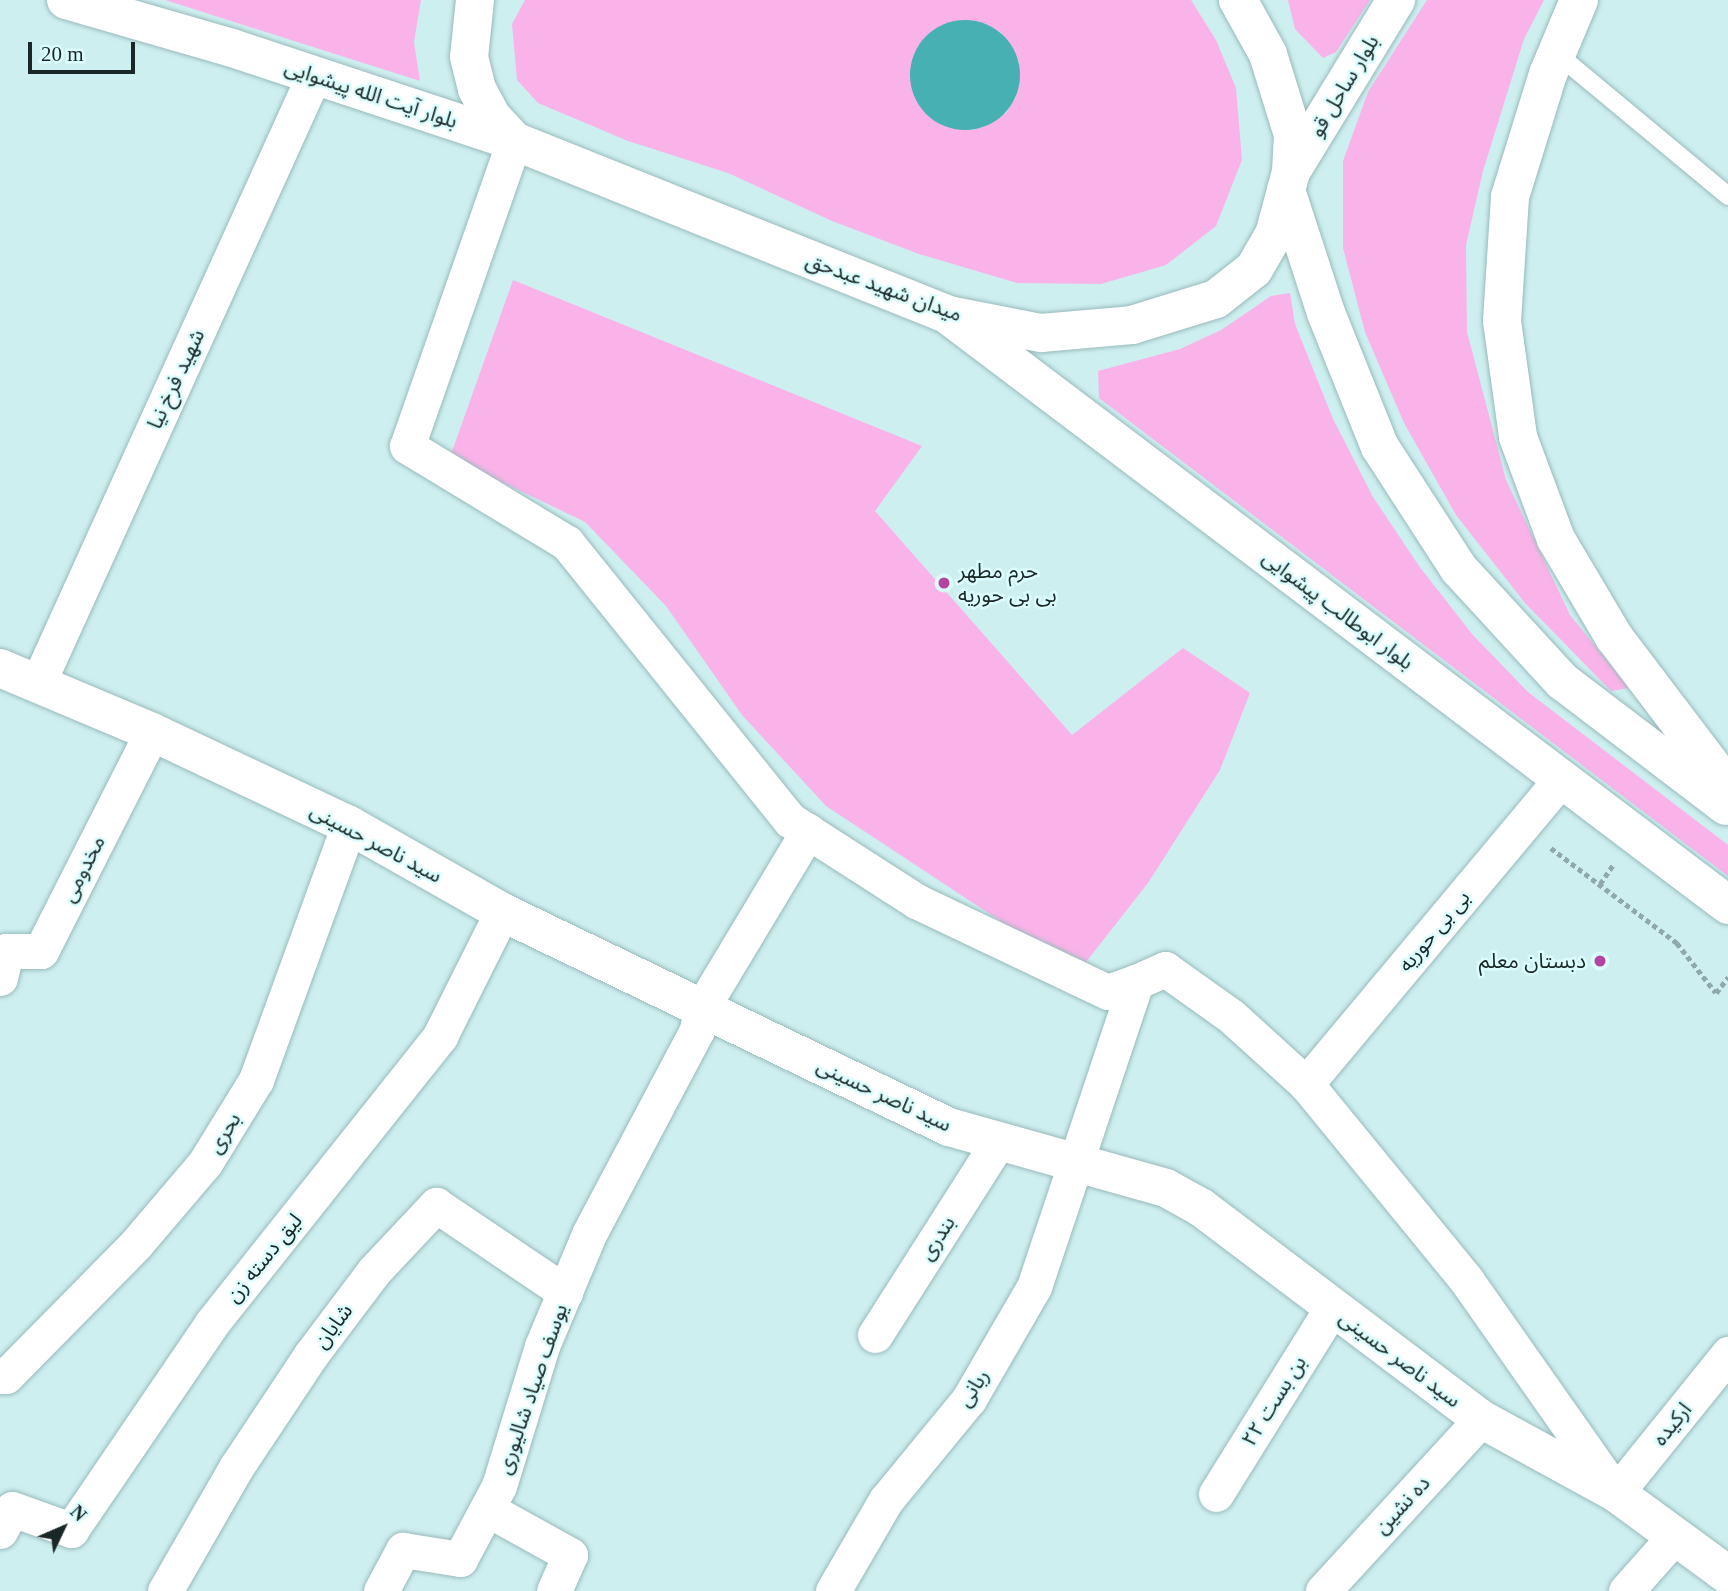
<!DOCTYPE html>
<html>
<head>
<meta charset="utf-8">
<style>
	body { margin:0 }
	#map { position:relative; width:1728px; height:1591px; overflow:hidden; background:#ceeff0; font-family:"Times New Roman","Noto Sans Arabic",serif }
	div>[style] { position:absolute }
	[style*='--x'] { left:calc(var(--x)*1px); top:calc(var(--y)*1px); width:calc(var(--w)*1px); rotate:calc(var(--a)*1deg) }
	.green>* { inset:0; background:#f9b3e9 }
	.water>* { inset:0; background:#47b0b3 }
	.round { border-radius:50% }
	.path>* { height:4.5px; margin-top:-2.25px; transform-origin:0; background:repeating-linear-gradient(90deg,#8fa9aa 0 5px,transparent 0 8.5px) }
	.roads { filter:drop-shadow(0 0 2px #99baba) drop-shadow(0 0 2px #99baba) }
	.lane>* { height:18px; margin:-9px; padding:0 9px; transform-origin:9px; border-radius:9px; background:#fff }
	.street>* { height:35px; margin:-17.5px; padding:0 17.5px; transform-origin:17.5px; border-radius:17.5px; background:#fff }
	.secondary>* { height:38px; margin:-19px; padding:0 19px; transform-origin:19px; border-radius:19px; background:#fff }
	.primary>* { height:38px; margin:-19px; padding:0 19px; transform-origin:19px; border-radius:19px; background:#fff }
	.highway>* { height:38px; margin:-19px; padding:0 19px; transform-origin:19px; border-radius:19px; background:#fff }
	.dots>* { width:19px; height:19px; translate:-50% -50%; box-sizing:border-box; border:4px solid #dbfdfd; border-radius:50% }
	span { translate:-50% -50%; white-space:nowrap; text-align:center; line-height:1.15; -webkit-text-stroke:5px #dbfdfd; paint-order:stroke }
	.street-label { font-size:21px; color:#1a2727 }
	.poi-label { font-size:21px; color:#1a2727 }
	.left { translate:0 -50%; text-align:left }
	.right { translate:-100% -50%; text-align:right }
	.north { position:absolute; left:28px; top:1493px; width:70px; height:70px; -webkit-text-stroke:5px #dbfdfd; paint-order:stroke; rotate:46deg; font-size:19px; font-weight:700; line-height:28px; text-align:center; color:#1a2727 }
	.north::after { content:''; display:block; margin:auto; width:24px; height:32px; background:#1a2727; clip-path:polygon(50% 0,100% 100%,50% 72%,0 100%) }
	.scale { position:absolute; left:28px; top:42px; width:107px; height:32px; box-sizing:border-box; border:4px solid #1a2727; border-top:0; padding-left:9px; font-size:21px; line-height:24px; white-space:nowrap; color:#1a2727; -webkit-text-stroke:5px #dbfdfd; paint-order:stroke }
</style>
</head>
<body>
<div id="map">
	<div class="green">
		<div style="clip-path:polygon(165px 0,421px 0,414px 42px,420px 81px)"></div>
		<div style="clip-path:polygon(evenodd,525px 0,1191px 0,1216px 40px,1236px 88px,1242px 160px,1216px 226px,1166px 265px,1101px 284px,1017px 283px,919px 254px,832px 221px,728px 173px,628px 141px,538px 103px,517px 80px,512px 24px,525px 0,1000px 31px,1019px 62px,1016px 97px,1006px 113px,974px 130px,939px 124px,1000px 31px)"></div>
		<div style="clip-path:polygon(1288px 0,1370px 0,1336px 52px,1323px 58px,1295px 29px)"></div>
		<div style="clip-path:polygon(1427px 0,1544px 0,1524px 39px,1483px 171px,1466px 245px,1467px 332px,1506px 480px,1570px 615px,1629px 688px,1611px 691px,1525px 603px,1456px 515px,1404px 423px,1365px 332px,1343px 248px,1343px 161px,1368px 92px)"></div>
		<div style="clip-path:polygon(513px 280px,922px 446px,875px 511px,1072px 735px,1183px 648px,1250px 693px,1220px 770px,1148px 883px,1086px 962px,1008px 926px,826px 806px,742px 715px,666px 606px,585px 522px,450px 457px)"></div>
		<div style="clip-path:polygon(1290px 293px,1295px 324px,1333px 419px,1373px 497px,1419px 566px,1472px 634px,1528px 692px,1728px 845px,1728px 876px,1099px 398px,1098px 371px,1180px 349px,1221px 330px,1271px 296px)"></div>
	</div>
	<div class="water">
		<div class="round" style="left:910px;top:20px;width:110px;height:110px"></div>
	</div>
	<div class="path">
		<div style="--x:1551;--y:848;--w:158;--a:37"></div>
		<div style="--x:1677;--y:943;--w:63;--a:52"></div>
		<div style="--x:1716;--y:993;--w:20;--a:-53"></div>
		<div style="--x:1600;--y:884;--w:23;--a:-56"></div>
	</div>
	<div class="roads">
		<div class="lane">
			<div style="--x:1556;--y:53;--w:224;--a:39.7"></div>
		</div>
		<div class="street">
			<div style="--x:514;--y:141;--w:323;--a:109.3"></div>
			<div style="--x:407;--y:446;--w:187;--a:31.2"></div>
			<div style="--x:567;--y:543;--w:356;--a:51.2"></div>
			<div style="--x:790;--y:820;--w:150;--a:32.7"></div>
			<div style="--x:916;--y:901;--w:212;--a:25.4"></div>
			<div style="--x:1108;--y:992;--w:30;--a:-20"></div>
			<div style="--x:38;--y:683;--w:668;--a:-65.58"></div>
			<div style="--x:0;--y:978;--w:28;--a:-77"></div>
			<div style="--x:6;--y:951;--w:35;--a:0"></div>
			<div style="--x:41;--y:951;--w:246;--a:-63.1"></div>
			<div style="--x:1306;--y:1084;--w:398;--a:-50.1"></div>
			<div style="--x:875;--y:1335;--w:229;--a:-57.5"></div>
			<div style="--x:0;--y:1376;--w:6;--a:0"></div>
			<div style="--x:6;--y:1376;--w:185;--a:-45.4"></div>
			<div style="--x:136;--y:1244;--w:106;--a:-49.6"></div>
			<div style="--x:205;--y:1163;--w:97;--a:-58.4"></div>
			<div style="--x:256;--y:1080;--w:271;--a:-70"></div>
			<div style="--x:1216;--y:1494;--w:219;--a:-58.1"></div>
			<div style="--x:487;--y:1509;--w:95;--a:29"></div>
			<div style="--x:570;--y:1555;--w:39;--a:114"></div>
			<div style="--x:0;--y:1531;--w:25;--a:-61"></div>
			<div style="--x:12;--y:1509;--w:63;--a:19.6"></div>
			<div style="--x:71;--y:1530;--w:250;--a:-55.7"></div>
			<div style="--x:212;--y:1323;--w:367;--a:-51.5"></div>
			<div style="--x:440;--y:1036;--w:139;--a:-63.4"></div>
			<div style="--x:165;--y:1591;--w:144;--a:-60.1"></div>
			<div style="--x:237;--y:1466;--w:132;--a:-56.4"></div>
			<div style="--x:310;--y:1356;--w:106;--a:-53"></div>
			<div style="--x:374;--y:1271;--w:91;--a:-46.8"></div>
			<div style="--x:436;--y:1205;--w:156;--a:34"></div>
			<div style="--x:381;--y:1591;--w:47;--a:-61.8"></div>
			<div style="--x:403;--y:1550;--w:58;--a:9"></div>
			<div style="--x:460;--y:1559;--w:83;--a:-61.9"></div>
			<div style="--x:499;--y:1486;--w:146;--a:-72.9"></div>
			<div style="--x:542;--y:1346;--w:121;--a:-67.2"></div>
			<div style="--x:589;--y:1234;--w:231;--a:-62.1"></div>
			<div style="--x:697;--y:1030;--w:19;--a:-81"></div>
			<div style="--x:700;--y:1011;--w:210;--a:-59"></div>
			<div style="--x:833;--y:1591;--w:105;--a:-59.8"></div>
			<div style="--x:886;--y:1500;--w:131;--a:-50.6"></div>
			<div style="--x:969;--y:1399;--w:129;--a:-59.9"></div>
			<div style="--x:1034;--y:1287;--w:322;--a:-71.5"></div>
			<div style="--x:1136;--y:982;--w:32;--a:-24"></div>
			<div style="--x:1165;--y:969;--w:81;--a:35.5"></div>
			<div style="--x:1231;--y:1016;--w:101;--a:42.2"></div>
			<div style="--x:1306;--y:1084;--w:254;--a:50.7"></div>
			<div style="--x:1467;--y:1281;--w:259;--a:54.9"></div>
			<div style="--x:1616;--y:1493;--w:179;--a:-51.1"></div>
			<div style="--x:1323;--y:1591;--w:234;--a:-47.4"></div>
			<div style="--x:1626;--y:1591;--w:72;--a:-48.4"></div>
		</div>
		<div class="secondary">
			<div style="--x:1291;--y:172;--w:202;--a:-58.6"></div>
			<div style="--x:0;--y:668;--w:165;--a:22.8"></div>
			<div style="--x:152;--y:732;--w:218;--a:25.3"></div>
			<div style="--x:349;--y:825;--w:176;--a:29.6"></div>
			<div style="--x:502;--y:912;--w:496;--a:25.7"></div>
			<div style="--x:949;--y:1127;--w:225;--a:15.7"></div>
			<div style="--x:1166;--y:1188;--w:41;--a:29.1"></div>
			<div style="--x:1202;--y:1208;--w:350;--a:37.1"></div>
			<div style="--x:1481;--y:1419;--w:154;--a:28.7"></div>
			<div style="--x:1616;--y:1493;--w:139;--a:36.2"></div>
		</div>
		<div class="primary">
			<div style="--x:66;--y:0;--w:173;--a:16.1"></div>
			<div style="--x:232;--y:48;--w:297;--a:18.3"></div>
			<div style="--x:475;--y:0;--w:57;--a:96"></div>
			<div style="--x:469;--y:57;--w:33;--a:76"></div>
			<div style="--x:477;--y:89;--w:32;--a:62"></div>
			<div style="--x:492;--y:117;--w:33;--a:47"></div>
			<div style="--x:514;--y:141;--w:468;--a:21.8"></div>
			<div style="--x:948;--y:315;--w:95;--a:11"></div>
			<div style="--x:1041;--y:333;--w:91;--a:-5"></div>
			<div style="--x:1132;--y:325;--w:88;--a:-17.2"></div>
			<div style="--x:1216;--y:299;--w:48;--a:-38.3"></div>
			<div style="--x:1254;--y:269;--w:39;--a:-60"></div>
			<div style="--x:1274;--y:235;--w:65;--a:-74.9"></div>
			<div style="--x:1291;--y:172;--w:37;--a:-87"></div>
			<div style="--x:1293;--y:135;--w:85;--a:-107.2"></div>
			<div style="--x:1268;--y:54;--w:62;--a:-119.1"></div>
		</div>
		<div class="highway">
			<div style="--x:1579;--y:0;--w:80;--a:112.7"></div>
			<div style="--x:1548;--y:74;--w:129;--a:107.2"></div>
			<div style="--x:1510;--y:197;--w:124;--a:93.7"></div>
			<div style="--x:1502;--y:321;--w:117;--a:82.1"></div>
			<div style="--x:1518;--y:437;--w:109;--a:69.6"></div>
			<div style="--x:1556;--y:539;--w:114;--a:59.4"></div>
			<div style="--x:1614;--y:637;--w:188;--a:52.8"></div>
			<div style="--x:1286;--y:190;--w:129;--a:72"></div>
			<div style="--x:1326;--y:313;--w:144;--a:68.1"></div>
			<div style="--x:1380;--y:447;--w:145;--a:57.1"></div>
			<div style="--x:1459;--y:569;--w:152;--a:47.4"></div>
			<div style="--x:1562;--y:681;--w:206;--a:37.3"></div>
			<div style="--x:948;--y:315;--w:978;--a:37.1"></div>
		</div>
	</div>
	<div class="dots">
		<div style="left:944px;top:583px;background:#b344a1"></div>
		<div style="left:1600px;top:961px;background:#b344a1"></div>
	</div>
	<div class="street-label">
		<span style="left:1344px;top:86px;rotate:-59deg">بلوار ساحل قو</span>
		<span style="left:371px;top:94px;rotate:18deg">بلوار آیت الله پیشوایی</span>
		<span style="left:884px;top:287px;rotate:20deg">میدان شهید عبدحق</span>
		<span style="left:176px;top:379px;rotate:-65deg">شهید فرخ نیا</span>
		<span style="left:1338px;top:610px;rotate:37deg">بلوار ابوطالب پیشوایی</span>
		<span style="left:376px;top:843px;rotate:28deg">سید ناصر حسینی</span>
		<span style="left:83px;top:869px;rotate:-63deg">مخدومی</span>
		<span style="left:1434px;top:931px;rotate:-50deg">بی بی حوریه</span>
		<span style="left:884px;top:1095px;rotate:25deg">سید ناصر حسینی</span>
		<span style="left:224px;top:1133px;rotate:-58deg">بحری</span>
		<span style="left:937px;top:1238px;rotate:-57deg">بندری</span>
		<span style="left:264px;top:1258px;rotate:-51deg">لیق دسته زن</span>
		<span style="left:333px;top:1326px;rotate:-53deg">شایان</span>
		<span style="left:1400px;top:1359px;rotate:37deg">سید ناصر حسینی</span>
		<span style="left:973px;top:1388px;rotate:-57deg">ربانی</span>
		<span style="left:532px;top:1389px;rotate:-71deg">یوسف صیاد شالیوری</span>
		<span style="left:1274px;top:1401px;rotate:-58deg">بن بست ۲۲</span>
		<span style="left:1672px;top:1424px;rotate:-51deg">ارکیده</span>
		<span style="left:1402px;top:1505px;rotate:-47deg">ده نشین</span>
	</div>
	<div class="poi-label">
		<span class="left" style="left:958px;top:583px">حرم مطهر<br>بی بی حوریه</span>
		<span class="right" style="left:1586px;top:961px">دبستان معلم</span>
	</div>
	<div class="north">N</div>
	<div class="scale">20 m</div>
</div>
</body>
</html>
